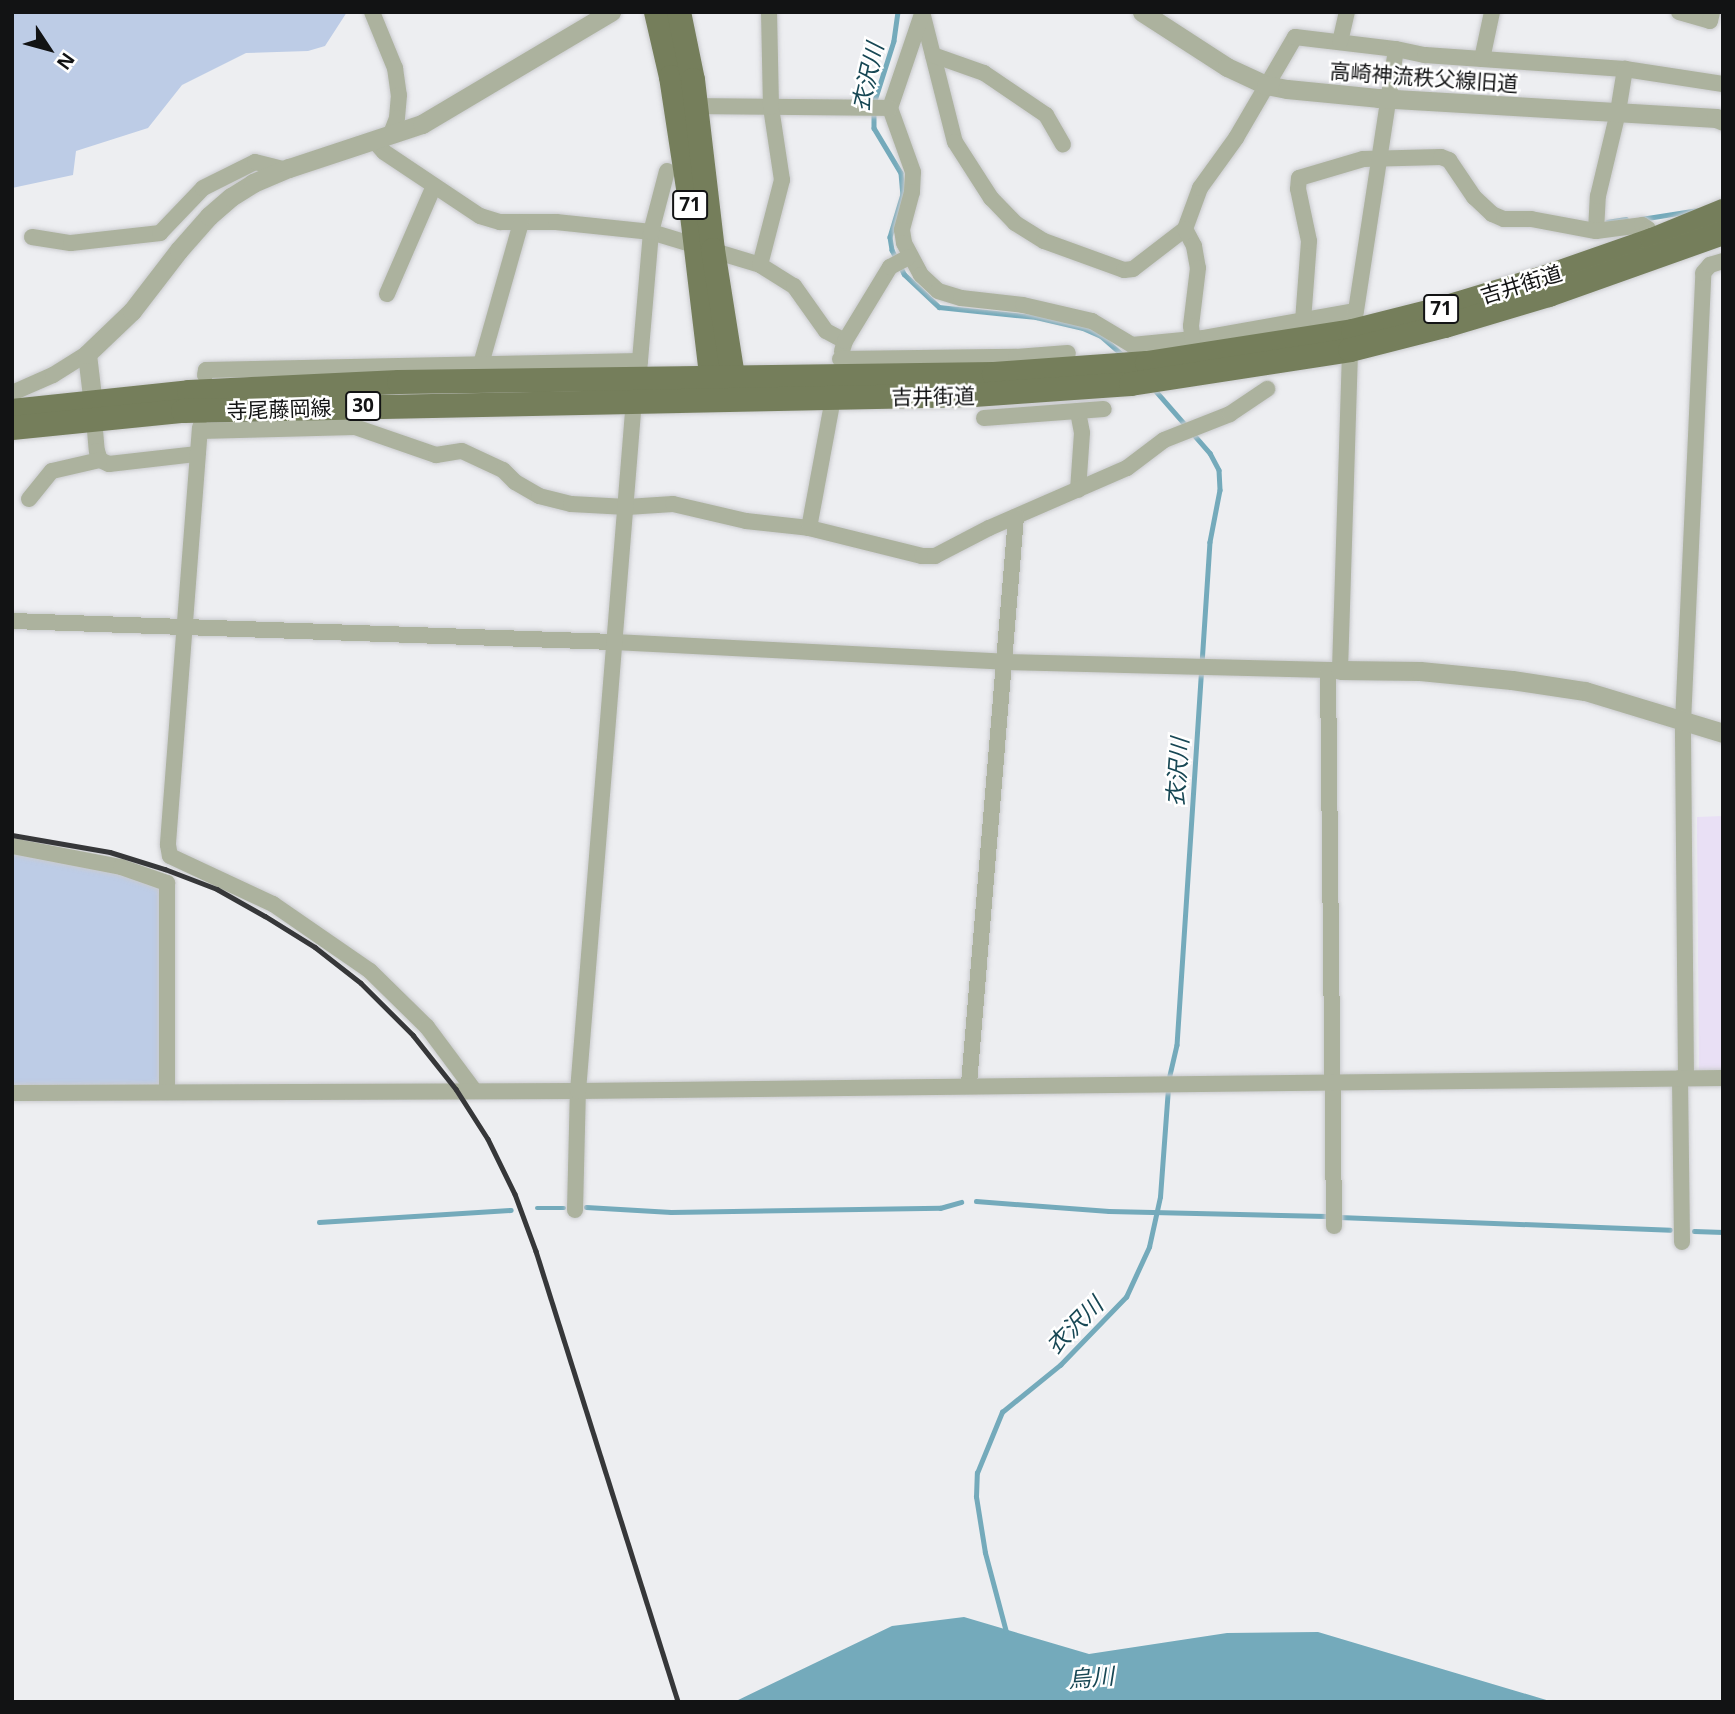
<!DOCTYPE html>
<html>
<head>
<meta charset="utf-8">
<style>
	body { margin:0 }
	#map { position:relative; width:1735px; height:1714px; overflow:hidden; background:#edeef1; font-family:"Noto Sans","Noto Sans JP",sans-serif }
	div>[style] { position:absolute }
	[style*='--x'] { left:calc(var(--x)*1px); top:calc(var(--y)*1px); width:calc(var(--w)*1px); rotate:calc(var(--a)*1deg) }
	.education>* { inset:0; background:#e9e0f5 }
	.green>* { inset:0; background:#bdcce6 }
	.water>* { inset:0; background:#74aabb }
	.stream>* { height:4.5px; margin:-2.25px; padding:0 2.25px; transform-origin:2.25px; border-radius:2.25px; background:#74aabb }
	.roads { filter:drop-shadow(0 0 2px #cacbce) drop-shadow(0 0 2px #cacbce) }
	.minor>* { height:16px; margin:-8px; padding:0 8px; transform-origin:8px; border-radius:8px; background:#acb29e }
	.tertiary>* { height:19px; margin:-9.5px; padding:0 9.5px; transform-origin:9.5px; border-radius:9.5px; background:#acb29e }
	.primary>* { height:24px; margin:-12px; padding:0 12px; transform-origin:12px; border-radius:12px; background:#757e5b }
	.rail>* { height:4.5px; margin:-2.25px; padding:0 2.25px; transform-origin:2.25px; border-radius:2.25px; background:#363739 }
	span { translate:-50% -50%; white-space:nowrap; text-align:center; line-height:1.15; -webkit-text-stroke:5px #fff; paint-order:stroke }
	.shield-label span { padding:2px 5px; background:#fff; border:2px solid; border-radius:5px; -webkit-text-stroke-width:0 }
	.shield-label { font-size:19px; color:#121314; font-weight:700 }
	.street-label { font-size:21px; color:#121314 }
	.water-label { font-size:23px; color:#174754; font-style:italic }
	.frame { position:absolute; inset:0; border:14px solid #121314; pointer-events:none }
	.north { position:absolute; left:14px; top:14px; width:70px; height:70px; -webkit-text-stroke:5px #fff; paint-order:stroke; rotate:126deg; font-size:19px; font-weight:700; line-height:28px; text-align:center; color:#121314 }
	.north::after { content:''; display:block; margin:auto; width:24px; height:32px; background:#121314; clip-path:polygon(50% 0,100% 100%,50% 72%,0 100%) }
</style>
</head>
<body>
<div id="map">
	<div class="education">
		<div style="clip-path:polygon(1723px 816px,1723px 1072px,1699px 1072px,1697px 817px)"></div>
	</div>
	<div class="green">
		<div style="clip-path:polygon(12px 12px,347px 12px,325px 46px,308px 51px,246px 53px,182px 85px,148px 128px,76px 151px,73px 175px,12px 188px)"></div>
		<div style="clip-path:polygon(12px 850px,81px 861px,161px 887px,161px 1087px,12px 1087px)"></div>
	</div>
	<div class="water">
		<div style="clip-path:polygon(964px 1617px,1089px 1654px,1227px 1633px,1318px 1632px,1553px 1702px,734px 1702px,892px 1626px)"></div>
	</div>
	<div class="stream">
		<div style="--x:898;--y:12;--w:29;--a:98"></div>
		<div style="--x:894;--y:41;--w:66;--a:107.6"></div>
		<div style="--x:874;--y:104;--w:24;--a:90"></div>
		<div style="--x:874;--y:128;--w:52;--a:59"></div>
		<div style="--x:901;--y:173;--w:21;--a:85"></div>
		<div style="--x:903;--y:194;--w:45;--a:106.8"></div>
		<div style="--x:890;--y:237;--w:13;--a:81"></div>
		<div style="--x:892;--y:250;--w:27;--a:63"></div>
		<div style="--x:904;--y:274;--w:48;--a:43.3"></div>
		<div style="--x:939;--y:307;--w:98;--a:5.9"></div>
		<div style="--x:1036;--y:317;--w:48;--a:13.2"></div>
		<div style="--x:1083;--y:328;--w:20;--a:24"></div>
		<div style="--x:1101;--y:336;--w:29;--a:41"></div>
		<div style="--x:1641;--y:219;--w:58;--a:-9"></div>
		<div style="--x:1607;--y:222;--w:19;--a:-9"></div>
		<div style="--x:1155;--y:390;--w:84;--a:48.9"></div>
		<div style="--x:1210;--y:453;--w:19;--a:62"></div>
		<div style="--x:1219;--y:470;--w:20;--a:87"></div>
		<div style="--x:1220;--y:490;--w:53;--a:100.9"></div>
		<div style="--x:1210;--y:542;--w:504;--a:93.75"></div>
		<div style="--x:1177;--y:1045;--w:35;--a:103"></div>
		<div style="--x:976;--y:1201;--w:133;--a:4.3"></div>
		<div style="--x:1109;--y:1211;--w:217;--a:1.3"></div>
		<div style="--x:586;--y:1207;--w:85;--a:3.4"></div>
		<div style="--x:671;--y:1212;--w:269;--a:-0.9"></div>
		<div style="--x:940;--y:1208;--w:22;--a:-16"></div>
		<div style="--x:537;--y:1208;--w:27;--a:0"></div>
		<div style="--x:1339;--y:1217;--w:331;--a:2.2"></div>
		<div style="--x:319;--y:1222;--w:192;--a:-3.6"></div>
		<div style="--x:1694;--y:1231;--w:29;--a:2"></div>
		<div style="--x:1006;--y:1632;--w:82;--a:-104.9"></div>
		<div style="--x:985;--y:1553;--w:57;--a:-99.1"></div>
		<div style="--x:976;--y:1497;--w:24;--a:-88"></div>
		<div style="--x:977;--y:1473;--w:66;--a:-67.7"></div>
		<div style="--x:1002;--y:1412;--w:75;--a:-39"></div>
		<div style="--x:1060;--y:1365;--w:95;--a:-45.9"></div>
		<div style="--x:1126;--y:1297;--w:55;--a:-65.3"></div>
		<div style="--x:1149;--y:1247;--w:51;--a:-77.6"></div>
		<div style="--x:1160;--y:1197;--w:109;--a:-85.8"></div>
	</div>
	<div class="roads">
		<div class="minor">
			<div style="--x:372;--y:12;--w:61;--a:67.7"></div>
			<div style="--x:395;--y:68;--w:27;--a:82"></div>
			<div style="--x:399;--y:95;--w:23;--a:95"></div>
			<div style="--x:397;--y:118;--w:19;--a:111"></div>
			<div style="--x:922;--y:12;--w:134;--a:75.8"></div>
			<div style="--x:955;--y:142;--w:67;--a:57.3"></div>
			<div style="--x:991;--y:198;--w:35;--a:46"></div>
			<div style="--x:1015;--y:223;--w:34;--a:32"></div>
			<div style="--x:1044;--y:241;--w:85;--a:19.9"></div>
			<div style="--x:1124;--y:270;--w:9;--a:-6"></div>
			<div style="--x:1133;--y:269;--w:66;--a:-37.6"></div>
			<div style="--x:1185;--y:229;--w:44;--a:-69.9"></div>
			<div style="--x:1200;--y:188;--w:62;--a:-54.2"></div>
			<div style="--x:1236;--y:138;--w:117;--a:-59.7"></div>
			<div style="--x:1295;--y:37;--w:102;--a:6.8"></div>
			<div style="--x:1396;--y:49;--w:30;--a:12"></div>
			<div style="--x:1425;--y:55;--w:200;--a:4"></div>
			<div style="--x:1625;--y:69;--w:99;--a:8.7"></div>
			<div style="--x:1679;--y:12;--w:32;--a:16"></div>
			<div style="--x:1710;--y:21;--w:9;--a:-77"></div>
			<div style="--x:922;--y:14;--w:99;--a:108.8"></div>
			<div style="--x:890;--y:108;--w:68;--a:70.2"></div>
			<div style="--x:913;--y:172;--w:20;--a:93"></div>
			<div style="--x:912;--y:192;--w:39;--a:105"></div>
			<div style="--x:902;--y:230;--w:13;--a:81"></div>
			<div style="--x:904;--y:243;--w:36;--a:62"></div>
			<div style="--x:921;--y:275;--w:23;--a:43"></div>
			<div style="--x:938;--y:291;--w:24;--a:17"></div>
			<div style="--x:961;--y:298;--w:62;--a:6.4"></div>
			<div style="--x:1023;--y:305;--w:71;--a:13.1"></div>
			<div style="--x:1092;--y:321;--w:47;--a:31"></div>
			<div style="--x:1132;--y:345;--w:72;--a:-5.6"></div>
			<div style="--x:1204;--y:338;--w:154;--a:-10.1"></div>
			<div style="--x:1340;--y:42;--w:31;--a:-77"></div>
			<div style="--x:933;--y:55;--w:54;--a:19.4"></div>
			<div style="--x:984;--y:73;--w:75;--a:34.1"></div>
			<div style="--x:1046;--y:115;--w:34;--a:60"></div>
			<div style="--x:1482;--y:59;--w:48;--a:-78"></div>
			<div style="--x:697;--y:106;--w:193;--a:0.6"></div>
			<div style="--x:375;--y:142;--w:13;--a:48"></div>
			<div style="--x:384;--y:152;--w:115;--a:33.7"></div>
			<div style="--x:480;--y:216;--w:21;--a:17"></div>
			<div style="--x:500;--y:222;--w:56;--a:0"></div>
			<div style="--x:556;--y:222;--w:96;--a:6"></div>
			<div style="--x:651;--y:232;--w:114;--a:16.8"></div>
			<div style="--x:760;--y:265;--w:40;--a:32"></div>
			<div style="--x:794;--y:286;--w:55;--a:54.6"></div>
			<div style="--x:826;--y:331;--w:21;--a:28"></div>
			<div style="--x:1185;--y:229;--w:19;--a:62"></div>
			<div style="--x:1194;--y:246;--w:22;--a:80"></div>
			<div style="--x:1198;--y:268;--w:58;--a:96.9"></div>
			<div style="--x:1191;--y:326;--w:16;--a:83"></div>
			<div style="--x:1596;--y:231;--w:35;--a:-87"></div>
			<div style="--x:1598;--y:196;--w:86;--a:-76.6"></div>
			<div style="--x:1618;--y:112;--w:44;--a:-80.8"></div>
			<div style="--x:32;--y:237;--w:39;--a:9"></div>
			<div style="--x:71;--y:243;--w:90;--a:-6.4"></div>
			<div style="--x:160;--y:233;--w:62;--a:-46.3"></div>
			<div style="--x:203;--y:188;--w:58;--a:-26.6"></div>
			<div style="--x:255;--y:162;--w:32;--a:14"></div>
			<div style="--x:760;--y:265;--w:88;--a:-75.5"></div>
			<div style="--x:782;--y:180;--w:74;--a:-98.6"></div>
			<div style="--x:771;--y:107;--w:95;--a:-91.2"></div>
			<div style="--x:387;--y:294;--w:118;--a:-66.5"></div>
			<div style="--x:1303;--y:321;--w:80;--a:-85.7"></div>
			<div style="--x:1309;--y:241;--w:53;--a:-101.9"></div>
			<div style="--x:1298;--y:189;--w:11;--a:-85"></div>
			<div style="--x:1299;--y:178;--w:67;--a:-16.5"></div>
			<div style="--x:1363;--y:159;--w:78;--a:-1.5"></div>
			<div style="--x:1441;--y:157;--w:9;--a:21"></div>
			<div style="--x:1449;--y:160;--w:45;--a:56"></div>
			<div style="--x:1474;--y:197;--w:25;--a:43"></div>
			<div style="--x:1492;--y:214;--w:13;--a:23"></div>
			<div style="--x:1504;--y:219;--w:27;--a:0"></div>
			<div style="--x:1531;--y:219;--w:66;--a:10.5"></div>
			<div style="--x:1596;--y:231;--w:46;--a:-7.4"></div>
			<div style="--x:1642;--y:225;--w:7;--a:34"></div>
			<div style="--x:1648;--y:229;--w:12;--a:70"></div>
			<div style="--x:842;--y:351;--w:10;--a:-73"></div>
			<div style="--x:845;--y:341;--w:87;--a:-58.7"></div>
			<div style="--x:890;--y:267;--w:21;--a:-28"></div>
			<div style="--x:840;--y:359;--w:176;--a:-0.7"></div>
			<div style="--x:1016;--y:357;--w:52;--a:-4.4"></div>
			<div style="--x:481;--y:364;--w:147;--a:-74.2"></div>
			<div style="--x:639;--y:372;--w:141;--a:-85.1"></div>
			<div style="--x:651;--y:232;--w:63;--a:-75.3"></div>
			<div style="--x:205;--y:375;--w:5;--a:-79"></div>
			<div style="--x:206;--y:370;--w:434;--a:-1.2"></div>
			<div style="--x:12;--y:393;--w:45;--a:-23.7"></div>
			<div style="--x:53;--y:375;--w:40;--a:-32"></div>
			<div style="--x:1078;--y:412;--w:21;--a:79"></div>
			<div style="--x:1082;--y:433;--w:57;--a:94"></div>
			<div style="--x:984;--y:418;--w:120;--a:-4.3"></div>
			<div style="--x:94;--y:419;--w:32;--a:85"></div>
			<div style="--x:97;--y:451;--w:9;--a:72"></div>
			<div style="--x:100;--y:460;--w:10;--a:24"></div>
			<div style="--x:109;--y:464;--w:89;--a:-6.5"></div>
			<div style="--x:200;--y:427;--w:419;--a:94.4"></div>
			<div style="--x:168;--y:845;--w:11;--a:80"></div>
			<div style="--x:170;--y:856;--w:114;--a:25"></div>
			<div style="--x:273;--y:904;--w:118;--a:34.6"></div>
			<div style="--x:370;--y:971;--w:80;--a:44.5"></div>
			<div style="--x:427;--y:1027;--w:79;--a:53.3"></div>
			<div style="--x:200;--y:431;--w:155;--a:-1.5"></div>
			<div style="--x:355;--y:427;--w:86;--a:19.1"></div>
			<div style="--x:436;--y:455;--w:26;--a:-9"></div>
			<div style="--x:462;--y:451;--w:45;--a:24.9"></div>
			<div style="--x:503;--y:470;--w:17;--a:45"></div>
			<div style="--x:515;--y:482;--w:28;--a:30"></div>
			<div style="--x:539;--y:496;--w:33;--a:14"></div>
			<div style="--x:571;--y:504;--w:56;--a:3.1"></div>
			<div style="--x:627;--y:507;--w:46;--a:-3.7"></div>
			<div style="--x:673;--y:504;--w:75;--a:13.1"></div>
			<div style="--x:746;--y:521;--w:63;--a:6.3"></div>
			<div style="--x:809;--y:528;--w:116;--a:13.9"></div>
			<div style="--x:922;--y:556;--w:13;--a:0"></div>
			<div style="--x:935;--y:556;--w:61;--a:-27.4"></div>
			<div style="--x:989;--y:528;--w:150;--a:-23.5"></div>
			<div style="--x:1127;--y:468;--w:46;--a:-37.1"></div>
			<div style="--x:1164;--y:440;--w:71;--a:-21.5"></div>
			<div style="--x:1230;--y:414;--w:45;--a:-34"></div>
			<div style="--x:29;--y:499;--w:36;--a:-51"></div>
			<div style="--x:52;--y:471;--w:49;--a:-12.9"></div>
			<div style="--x:809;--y:528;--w:132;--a:-79.5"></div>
			<div style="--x:12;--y:621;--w:602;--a:2"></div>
			<div style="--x:614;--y:642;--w:392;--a:2.9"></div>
			<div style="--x:1005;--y:662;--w:335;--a:1.4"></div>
			<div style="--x:1340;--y:670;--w:320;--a:-88.2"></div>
			<div style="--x:1350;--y:350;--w:304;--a:-81.3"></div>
			<div style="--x:1328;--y:671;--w:555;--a:89.38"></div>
			<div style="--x:12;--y:846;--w:111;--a:10.9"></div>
			<div style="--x:121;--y:867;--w:49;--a:19.2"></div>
			<div style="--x:167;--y:883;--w:208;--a:90"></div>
			<div style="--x:1680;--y:1078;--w:164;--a:89.3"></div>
			<div style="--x:1686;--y:1078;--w:356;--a:-90.5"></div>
			<div style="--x:1683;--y:722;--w:449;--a:-87.4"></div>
			<div style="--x:1703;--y:273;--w:11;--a:-49"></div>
			<div style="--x:1710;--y:265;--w:14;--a:-17"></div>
			<div style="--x:969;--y:1084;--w:569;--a:-85.26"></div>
			<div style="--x:12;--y:1093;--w:566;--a:-0.2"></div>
			<div style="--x:578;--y:1091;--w:1145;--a:-0.65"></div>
			<div style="--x:575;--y:1210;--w:119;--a:-88.6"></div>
			<div style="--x:578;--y:1091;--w:693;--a:-85.37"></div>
		</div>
		<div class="tertiary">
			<div style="--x:1142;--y:12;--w:101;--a:32.9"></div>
			<div style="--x:1227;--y:67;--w:43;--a:24.8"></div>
			<div style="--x:1266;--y:85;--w:21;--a:11"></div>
			<div style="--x:1287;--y:89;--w:91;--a:5.6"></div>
			<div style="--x:1378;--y:98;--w:339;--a:3.4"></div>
			<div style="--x:1716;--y:118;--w:8;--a:23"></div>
			<div style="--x:94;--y:413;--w:59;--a:-96.8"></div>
			<div style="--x:87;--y:354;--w:62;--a:-43.7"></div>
			<div style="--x:132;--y:311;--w:77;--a:-52.4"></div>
			<div style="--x:179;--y:250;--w:45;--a:-48.6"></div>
			<div style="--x:209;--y:216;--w:29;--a:-41"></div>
			<div style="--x:231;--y:197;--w:26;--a:-32"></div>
			<div style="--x:253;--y:183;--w:39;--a:-23"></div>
			<div style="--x:289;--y:168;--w:140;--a:-18.3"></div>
			<div style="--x:422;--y:124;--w:220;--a:-30.7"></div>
			<div style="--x:1340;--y:670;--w:80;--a:0.7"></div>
			<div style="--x:1420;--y:671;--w:92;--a:5.6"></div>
			<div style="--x:1512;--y:680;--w:74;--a:8.6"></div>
			<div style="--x:1585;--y:691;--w:144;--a:16.9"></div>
		</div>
		<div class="primary">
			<div style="--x:656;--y:12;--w:67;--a:77"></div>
			<div style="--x:671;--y:77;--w:140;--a:81.3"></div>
			<div style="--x:692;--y:215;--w:177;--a:83.2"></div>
			<div style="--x:679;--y:12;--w:69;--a:78.4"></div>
			<div style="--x:693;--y:80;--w:171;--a:83.3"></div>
			<div style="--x:713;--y:250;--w:141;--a:81"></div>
			<div style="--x:12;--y:411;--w:178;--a:-6.1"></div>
			<div style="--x:189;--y:392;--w:210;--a:-2.7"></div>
			<div style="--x:399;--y:382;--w:595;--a:-0.77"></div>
			<div style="--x:994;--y:374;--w:153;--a:-4.1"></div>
			<div style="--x:1147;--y:363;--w:208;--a:-8.8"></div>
			<div style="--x:1353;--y:331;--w:90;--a:-14.2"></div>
			<div style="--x:1440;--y:309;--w:104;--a:-16.7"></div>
			<div style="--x:1540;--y:279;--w:119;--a:-19.2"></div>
			<div style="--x:1652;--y:240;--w:77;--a:-22.2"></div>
			<div style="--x:12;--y:428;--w:172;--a:-5.7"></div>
			<div style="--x:183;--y:411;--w:791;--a:-1.16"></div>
			<div style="--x:974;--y:395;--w:157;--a:-4"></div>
			<div style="--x:1131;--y:384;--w:222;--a:-8.8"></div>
			<div style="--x:1350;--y:350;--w:98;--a:-14.2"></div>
			<div style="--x:1445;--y:326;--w:109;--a:-16.6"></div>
			<div style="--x:1549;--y:295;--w:185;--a:-19.6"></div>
		</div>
	</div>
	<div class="rail">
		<div style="--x:12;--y:835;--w:99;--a:9.8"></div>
		<div style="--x:110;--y:852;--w:58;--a:17.2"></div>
		<div style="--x:165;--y:869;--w:56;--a:21"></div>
		<div style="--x:217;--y:889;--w:55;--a:29.4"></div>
		<div style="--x:265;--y:916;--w:59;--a:31.8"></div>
		<div style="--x:315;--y:947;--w:58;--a:38"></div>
		<div style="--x:361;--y:983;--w:74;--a:45"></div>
		<div style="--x:413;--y:1035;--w:69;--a:51.5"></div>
		<div style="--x:456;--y:1089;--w:59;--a:57.4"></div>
		<div style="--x:488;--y:1139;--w:61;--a:63.9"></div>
		<div style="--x:515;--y:1194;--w:61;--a:69.8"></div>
		<div style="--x:536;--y:1251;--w:473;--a:72.5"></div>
	</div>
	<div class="shield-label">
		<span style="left:690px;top:205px">71</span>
		<span style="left:1441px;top:309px">71</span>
		<span style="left:363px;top:406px">30</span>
	</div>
	<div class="street-label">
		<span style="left:1424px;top:77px;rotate:4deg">高崎神流秩父線旧道</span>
		<span style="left:1521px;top:284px;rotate:-17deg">吉井街道</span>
		<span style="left:933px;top:396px;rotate:-1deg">吉井街道</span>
		<span style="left:279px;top:409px;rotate:-2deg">寺尾藤岡線</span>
	</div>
	<div class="water-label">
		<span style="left:867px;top:77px;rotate:-77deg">衣沢川</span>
		<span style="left:1177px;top:772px;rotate:-86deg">衣沢川</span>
		<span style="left:1074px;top:1325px;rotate:-45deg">衣沢川</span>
		<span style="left:1091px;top:1677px;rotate:-5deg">烏川</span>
	</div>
	<div class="frame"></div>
	<div class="north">N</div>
</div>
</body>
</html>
